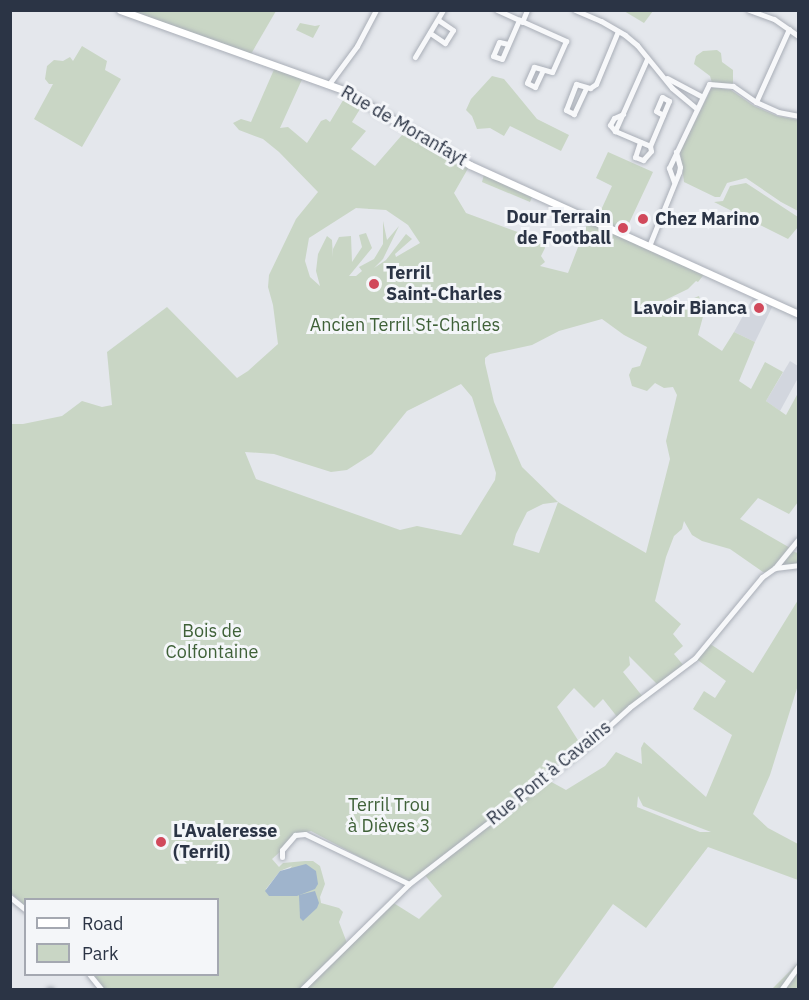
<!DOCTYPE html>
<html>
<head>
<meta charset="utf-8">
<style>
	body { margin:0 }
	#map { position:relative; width:809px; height:1000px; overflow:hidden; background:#e4e7ec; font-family:"IBM Plex Sans",sans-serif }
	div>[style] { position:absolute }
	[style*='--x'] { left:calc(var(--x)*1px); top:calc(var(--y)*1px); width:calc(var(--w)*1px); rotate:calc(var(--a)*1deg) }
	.built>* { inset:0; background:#d2d6de }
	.green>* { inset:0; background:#c9d6c5 }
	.water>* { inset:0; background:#9fb4cc }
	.roads { filter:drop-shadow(0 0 2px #a9aeb7) drop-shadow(0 0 2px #a9aeb7) }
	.minor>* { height:5px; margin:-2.5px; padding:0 2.5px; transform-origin:2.5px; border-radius:2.5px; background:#f7f8fa }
	.major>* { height:7px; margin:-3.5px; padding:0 3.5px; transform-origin:3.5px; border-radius:3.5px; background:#fff }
	.dots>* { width:16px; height:16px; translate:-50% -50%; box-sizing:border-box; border:3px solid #f4f6f9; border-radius:50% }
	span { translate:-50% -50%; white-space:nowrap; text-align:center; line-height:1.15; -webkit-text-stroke:6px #f4f6f9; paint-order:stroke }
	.street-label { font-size:18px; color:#2b3445 }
	.poi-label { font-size:18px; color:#2b3445; font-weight:700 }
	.right { translate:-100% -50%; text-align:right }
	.left { translate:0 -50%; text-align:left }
	.park-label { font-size:18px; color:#3f6138 }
	.frame { position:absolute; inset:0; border:12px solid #2b3445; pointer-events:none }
	.legend { position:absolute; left:24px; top:898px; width:195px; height:78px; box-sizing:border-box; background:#f4f6f9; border:2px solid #a4a8b1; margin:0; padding:8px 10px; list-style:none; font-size:18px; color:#2b3445 }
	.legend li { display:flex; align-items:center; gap:12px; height:30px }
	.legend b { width:30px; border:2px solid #a4a8b1 }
</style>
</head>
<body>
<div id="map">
	<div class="built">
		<div style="clip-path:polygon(755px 294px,774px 303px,755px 342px,734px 332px)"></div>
		<div style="clip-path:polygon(790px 361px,798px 366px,798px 378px,780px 411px,766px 401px)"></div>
	</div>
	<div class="green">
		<div style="clip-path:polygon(120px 11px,276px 11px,251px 54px)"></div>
		<div style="clip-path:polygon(624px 11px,653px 11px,644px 23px)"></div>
		<div style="clip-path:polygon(300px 23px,315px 26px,320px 25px,313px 38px,296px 30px)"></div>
		<div style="clip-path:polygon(82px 46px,107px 61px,105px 70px,121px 79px,82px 147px,34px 119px,53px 84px,49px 84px,45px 79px,47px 66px,54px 60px,63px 61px,70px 57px,73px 61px)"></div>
		<div style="clip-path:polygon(717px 50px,721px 53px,722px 62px,733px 70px,733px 86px,712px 83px,710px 76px,694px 64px,696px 56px,703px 51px)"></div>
		<div style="clip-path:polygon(evenodd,276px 65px,304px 75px,280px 128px,288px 127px,307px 143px,321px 121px,326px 119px,330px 122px,348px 92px,365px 101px,352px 122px,366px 131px,351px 149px,375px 166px,408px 128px,470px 165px,454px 193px,466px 213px,542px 241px,545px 248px,541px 256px,545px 262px,540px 266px,568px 273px,587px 224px,591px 219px,596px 221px,612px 186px,596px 178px,608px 152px,653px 172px,624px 234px,706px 272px,698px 282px,696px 281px,688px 289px,653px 306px,662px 309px,672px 307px,699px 296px,704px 313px,698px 335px,722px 351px,734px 332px,755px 342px,739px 381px,751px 389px,765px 362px,783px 372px,766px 401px,786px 415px,798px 393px,798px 502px,789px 514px,758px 498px,740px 519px,792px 549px,791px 551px,798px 553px,798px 565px,785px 564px,783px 560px,768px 573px,763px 572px,730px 549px,702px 541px,692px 535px,684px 521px,682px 529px,674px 536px,666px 557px,655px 601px,681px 624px,673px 634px,683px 646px,674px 654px,684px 666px,658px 685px,629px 656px,630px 665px,623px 672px,643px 697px,618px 718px,603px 699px,594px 708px,574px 688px,557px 707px,581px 745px,581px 749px,408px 883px,311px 831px,301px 833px,272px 859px,279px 867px,283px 863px,305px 861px,313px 861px,320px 866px,325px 884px,320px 897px,321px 903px,339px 908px,343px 912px,339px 922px,347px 943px,299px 989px,105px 989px,93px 975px,218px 974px,218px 900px,26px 900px,25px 906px,11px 893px,11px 424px,23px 424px,62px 416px,82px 401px,102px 407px,112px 405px,107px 352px,167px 307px,237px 378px,248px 371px,278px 344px,273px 305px,268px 287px,269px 275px,296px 219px,318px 192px,279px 152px,263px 139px,239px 130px,233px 123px,241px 119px,251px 122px,276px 65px,356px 208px,386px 210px,408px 225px,420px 243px,396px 257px,395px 254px,412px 239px,406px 234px,386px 260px,374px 268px,383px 259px,399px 226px,387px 240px,383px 221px,383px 244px,374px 259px,359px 267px,362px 271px,356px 276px,349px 276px,372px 248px,366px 233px,359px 235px,362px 247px,352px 262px,351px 236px,339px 237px,333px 249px,333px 257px,332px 240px,327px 236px,318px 254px,316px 271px,320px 286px,310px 277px,305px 261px,309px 238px,356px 208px,276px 65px,602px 319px,624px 335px,647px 347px,640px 366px,632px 368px,629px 375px,632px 386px,647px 391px,655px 383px,664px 388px,673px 387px,677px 395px,666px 441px,670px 459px,646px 553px,558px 502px,522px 467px,494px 402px,485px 363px,485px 358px,490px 354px,532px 345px,559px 331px,602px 319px,276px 65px,461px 384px,472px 397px,496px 473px,495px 480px,461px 535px,417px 526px,400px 530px,256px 479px,245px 452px,274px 454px,331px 472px,347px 470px,372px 454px,407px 411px,461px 384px,276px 65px,558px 502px,539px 553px,513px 545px,516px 534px,527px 512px,543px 504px,558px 502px,276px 65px,292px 866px,270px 894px,266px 889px,280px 871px,292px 866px)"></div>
		<div style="clip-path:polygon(492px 76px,504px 79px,537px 119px,569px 135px,561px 151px,510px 126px,504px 136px,490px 128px,477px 129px,472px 116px,466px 110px,471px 99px)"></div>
		<div style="clip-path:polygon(712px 87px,731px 90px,754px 106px,777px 116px,798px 120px,798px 211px,781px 202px,746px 178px,727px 183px,720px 197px,715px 197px,684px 182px,680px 152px)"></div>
		<div style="clip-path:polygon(485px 171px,534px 192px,530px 202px,482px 182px)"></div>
		<div style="clip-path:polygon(746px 183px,798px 217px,798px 227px,788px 239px,714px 202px,723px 201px,730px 186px)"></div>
		<div style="clip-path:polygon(evenodd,798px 600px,798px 685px,770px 775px,753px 814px,768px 828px,798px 844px,798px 880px,708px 847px,646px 928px,613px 904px,552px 989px,303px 990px,392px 902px,419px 919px,442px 896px,424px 874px,546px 779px,566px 790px,605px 766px,616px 752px,642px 764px,641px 748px,644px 742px,706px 797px,732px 735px,693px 709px,704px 691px,715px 698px,726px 681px,695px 658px,709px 643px,753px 673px,798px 600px,638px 796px,643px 806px,711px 832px,700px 832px,637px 807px,638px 796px)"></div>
		<div style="clip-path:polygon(798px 963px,798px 989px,772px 989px)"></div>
	</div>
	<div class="water">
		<div style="clip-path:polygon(306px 864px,316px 871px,318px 884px,315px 889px,297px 896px,269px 896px,265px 891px,280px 871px)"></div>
		<div style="clip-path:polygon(315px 891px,319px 903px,317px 908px,303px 921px,300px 918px,299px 895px)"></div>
	</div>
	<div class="roads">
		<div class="minor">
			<div style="--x:497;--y:10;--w:76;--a:24.2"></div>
			<div style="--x:566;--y:41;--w:34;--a:114"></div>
			<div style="--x:552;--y:72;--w:19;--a:-164"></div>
			<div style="--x:534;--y:67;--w:17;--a:114"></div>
			<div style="--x:527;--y:83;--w:9;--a:27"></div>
			<div style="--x:535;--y:87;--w:19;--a:-65"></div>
			<div style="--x:575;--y:10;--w:28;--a:23"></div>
			<div style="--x:601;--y:21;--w:28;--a:30"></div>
			<div style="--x:625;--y:35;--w:16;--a:40"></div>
			<div style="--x:637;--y:45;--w:55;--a:50.9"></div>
			<div style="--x:672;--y:88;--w:31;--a:40"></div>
			<div style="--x:749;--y:10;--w:27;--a:20"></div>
			<div style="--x:774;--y:19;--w:29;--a:35"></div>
			<div style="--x:522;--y:22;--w:13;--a:-67"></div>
			<div style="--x:430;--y:33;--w:18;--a:34"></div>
			<div style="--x:445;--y:43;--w:15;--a:-58"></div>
			<div style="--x:453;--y:30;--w:18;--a:-146"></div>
			<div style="--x:508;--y:44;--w:9;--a:-167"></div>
			<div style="--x:499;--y:42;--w:15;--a:113"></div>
			<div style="--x:493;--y:56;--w:9;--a:18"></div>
			<div style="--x:502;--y:59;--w:43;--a:-66.4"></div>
			<div style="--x:415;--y:57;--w:55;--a:-59.2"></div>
			<div style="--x:647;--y:59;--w:79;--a:114"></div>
			<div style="--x:615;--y:131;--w:38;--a:23"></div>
			<div style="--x:650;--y:146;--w:49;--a:-67.1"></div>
			<div style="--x:669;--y:101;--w:8;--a:-150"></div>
			<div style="--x:662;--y:97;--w:15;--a:113"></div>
			<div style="--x:656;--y:111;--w:8;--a:30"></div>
			<div style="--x:667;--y:78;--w:40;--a:28"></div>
			<div style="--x:329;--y:84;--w:47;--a:-53.6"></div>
			<div style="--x:357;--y:46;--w:41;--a:-62.2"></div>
			<div style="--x:586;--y:88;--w:29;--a:115"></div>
			<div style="--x:574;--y:114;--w:9;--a:-153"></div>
			<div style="--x:566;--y:110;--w:28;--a:-69"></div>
			<div style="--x:576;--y:84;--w:15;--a:16"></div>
			<div style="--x:590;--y:88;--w:7;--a:-34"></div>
			<div style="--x:596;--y:84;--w:57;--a:-67.5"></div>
			<div style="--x:756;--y:102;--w:80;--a:-65.7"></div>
			<div style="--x:615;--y:131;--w:8;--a:-130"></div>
			<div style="--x:610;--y:125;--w:8;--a:-60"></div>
			<div style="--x:614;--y:118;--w:10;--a:-24"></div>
			<div style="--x:640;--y:142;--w:16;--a:108"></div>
			<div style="--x:635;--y:157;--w:9;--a:21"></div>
			<div style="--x:643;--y:160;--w:12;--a:-48"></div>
			<div style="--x:651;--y:151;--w:5;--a:-101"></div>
			<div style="--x:674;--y:182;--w:15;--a:-110"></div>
			<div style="--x:669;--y:168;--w:93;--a:-64.5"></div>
			<div style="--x:709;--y:84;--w:24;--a:5"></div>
			<div style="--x:733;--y:86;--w:28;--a:35"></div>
			<div style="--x:756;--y:102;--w:24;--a:24"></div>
			<div style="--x:778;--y:112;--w:20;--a:11"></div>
			<div style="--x:649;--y:246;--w:80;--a:-67.9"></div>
			<div style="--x:679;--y:172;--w:5;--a:-79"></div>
			<div style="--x:680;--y:167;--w:16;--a:-105"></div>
			<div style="--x:775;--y:568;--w:36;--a:-51"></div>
			<div style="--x:282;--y:857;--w:7;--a:-90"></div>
			<div style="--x:282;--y:850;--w:20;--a:-49"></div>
			<div style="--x:295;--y:835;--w:10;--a:-6"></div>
			<div style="--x:305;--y:834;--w:115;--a:25.7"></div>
			<div style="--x:10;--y:897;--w:21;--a:39"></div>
			<div style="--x:89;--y:974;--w:21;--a:51"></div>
			<div style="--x:49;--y:990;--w:2;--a:0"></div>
			<div style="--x:301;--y:990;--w:151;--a:-44.5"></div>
			<div style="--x:409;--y:884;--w:224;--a:-37.7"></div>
			<div style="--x:586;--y:747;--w:59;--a:-42.3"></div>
			<div style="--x:630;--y:707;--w:81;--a:-37"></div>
			<div style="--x:695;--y:658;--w:105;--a:-50.4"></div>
			<div style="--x:762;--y:577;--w:16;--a:-35"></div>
			<div style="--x:775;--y:568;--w:23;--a:-7"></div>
			<div style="--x:781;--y:990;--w:29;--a:-54"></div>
		</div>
		<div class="major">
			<div style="--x:120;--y:10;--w:237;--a:19.7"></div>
			<div style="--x:343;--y:90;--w:147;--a:30.6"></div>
			<div style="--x:470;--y:165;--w:360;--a:24.4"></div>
		</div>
	</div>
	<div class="dots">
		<div style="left:643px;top:219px;background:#d1495b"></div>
		<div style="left:623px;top:228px;background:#d1495b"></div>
		<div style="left:374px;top:284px;background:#d1495b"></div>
		<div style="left:759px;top:308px;background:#d1495b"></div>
		<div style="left:161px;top:842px;background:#d1495b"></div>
	</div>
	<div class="street-label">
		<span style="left:404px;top:126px;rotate:30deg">Rue de Moranfayt</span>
		<span style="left:549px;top:773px;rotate:-39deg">Rue Pont à Cavains</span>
	</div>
	<div class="poi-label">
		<span class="right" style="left:611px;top:228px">Dour Terrain<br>de Football</span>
		<span class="left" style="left:655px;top:219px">Chez Marino</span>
		<span class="left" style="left:386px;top:284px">Terril<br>Saint-Charles</span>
		<span class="right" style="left:747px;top:308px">Lavoir Bianca</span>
		<span class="left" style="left:173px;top:842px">L'Avaleresse<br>(Terril)</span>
	</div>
	<div class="park-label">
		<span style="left:405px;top:325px">Ancien Terril St-Charles</span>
		<span style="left:212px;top:642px">Bois de<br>Colfontaine</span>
		<span style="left:389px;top:816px">Terril Trou<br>à Dièves 3</span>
	</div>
	<div class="frame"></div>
	<ul class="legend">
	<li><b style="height:8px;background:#fff"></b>Road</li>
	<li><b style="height:16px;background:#c9d6c5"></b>Park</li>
	</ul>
</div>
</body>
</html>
